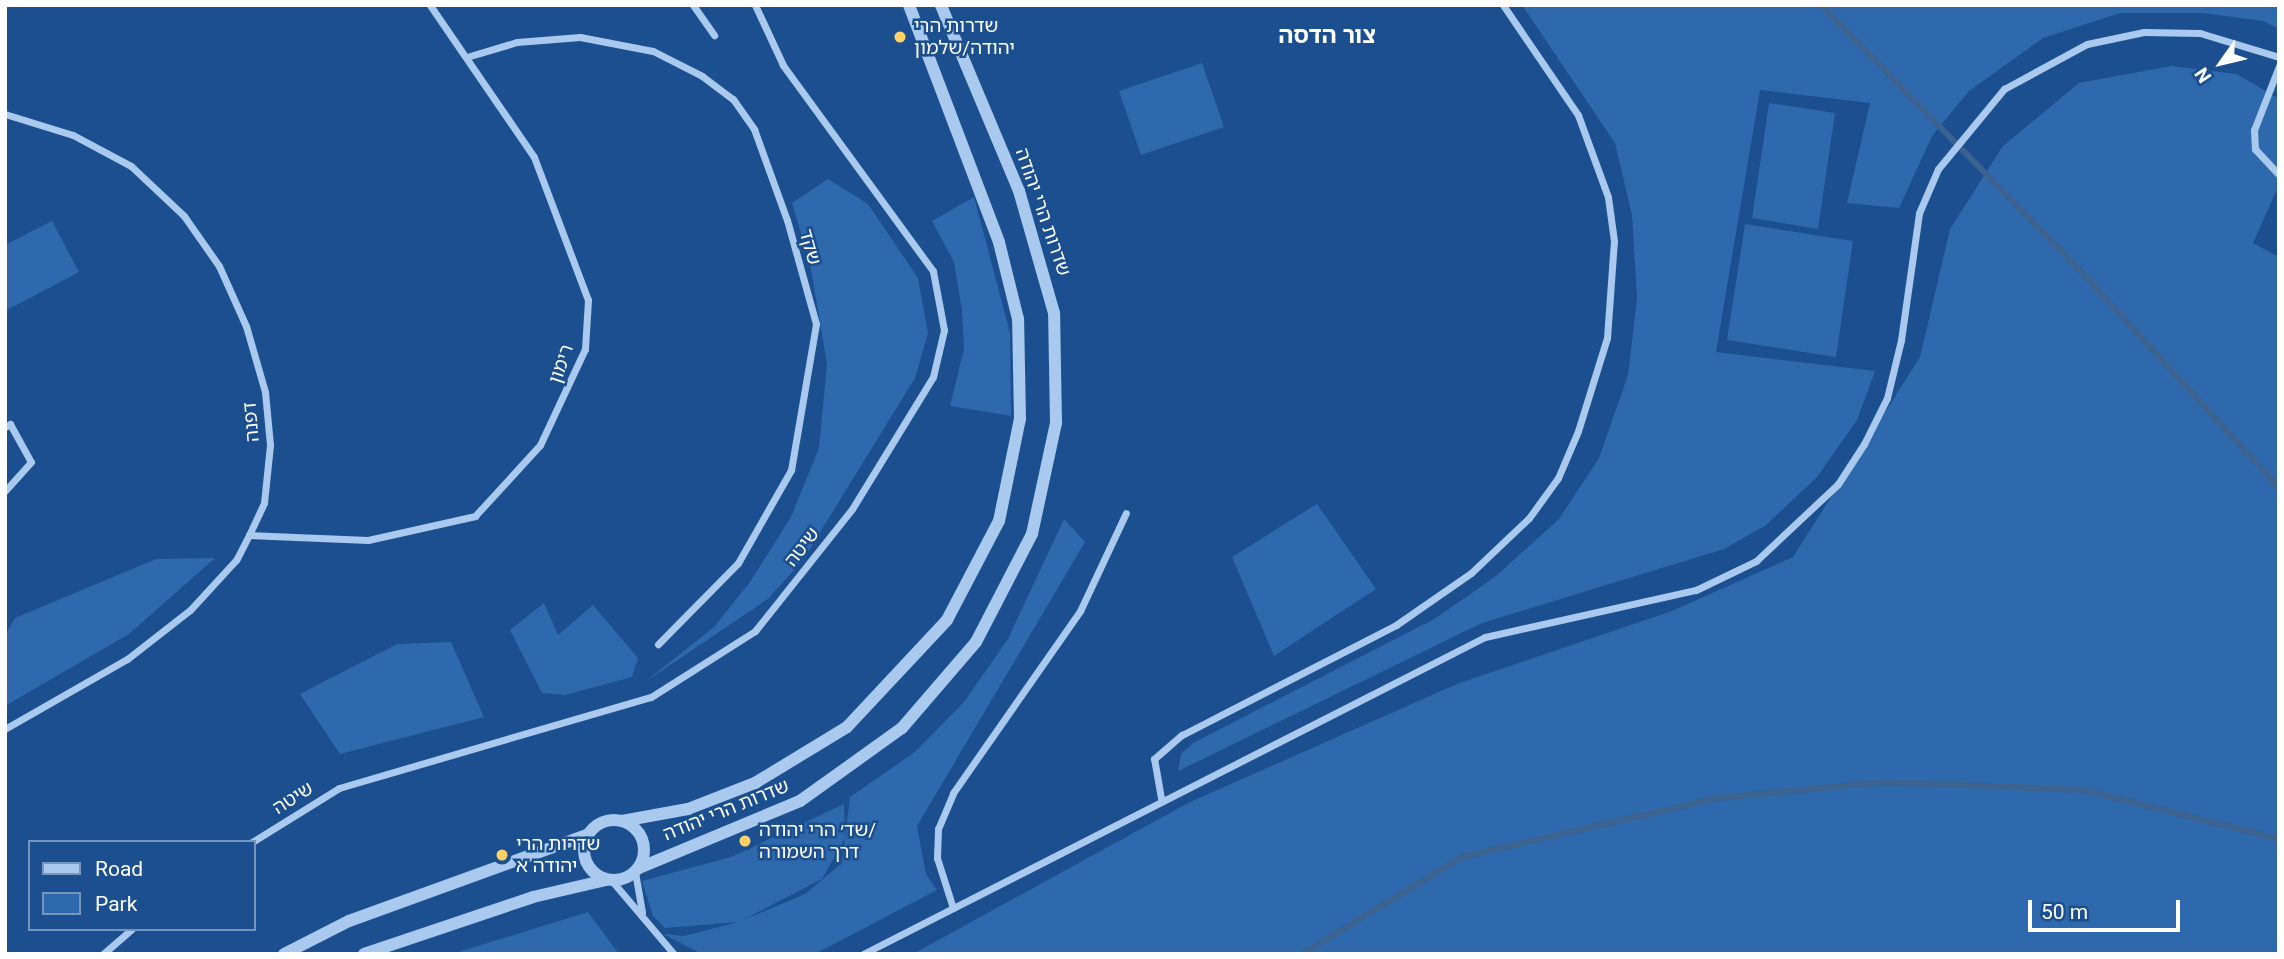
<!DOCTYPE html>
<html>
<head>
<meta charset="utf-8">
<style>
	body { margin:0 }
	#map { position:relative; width:2284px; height:959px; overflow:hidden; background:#1b4f8f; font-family:Roboto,"Noto Sans Hebrew",sans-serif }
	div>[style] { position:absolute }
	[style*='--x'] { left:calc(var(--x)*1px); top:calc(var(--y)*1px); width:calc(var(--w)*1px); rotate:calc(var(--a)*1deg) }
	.green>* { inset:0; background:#2e69ad }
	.stream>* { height:6px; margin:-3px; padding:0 3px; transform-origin:3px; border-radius:3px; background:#3c6290 }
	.minor>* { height:7px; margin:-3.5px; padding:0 3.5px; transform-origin:3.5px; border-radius:3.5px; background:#a9c9ee }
	.tertiary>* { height:12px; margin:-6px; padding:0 6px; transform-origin:6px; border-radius:6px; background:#a9c9ee }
	.tertiary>.ring { margin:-6px; padding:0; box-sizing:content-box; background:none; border:12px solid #a9c9ee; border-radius:50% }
	.dots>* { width:19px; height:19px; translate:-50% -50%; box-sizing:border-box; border:4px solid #1b4f8f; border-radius:50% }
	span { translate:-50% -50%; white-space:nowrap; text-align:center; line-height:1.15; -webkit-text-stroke:5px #1b4f8f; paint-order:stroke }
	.poi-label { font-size:19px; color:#fff }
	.left { translate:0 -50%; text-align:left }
	.street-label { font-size:19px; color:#fff }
	.quarter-label { font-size:23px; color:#fff; font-weight:700 }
	.frame { position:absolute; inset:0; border:7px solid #fff; pointer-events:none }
	.legend { position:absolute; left:28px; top:840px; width:228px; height:91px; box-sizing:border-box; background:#1b4f8f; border:2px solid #7695bc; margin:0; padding:9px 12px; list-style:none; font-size:21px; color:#fff }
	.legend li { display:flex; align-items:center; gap:14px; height:35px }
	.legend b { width:35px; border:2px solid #7695bc }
	.north { position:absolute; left:2186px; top:28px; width:70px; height:70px; -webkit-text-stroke:5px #1b4f8f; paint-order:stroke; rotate:236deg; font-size:19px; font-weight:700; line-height:28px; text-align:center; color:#fff }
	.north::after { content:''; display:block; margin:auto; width:24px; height:32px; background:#fff; clip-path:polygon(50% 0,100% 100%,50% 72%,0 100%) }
	.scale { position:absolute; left:2028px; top:900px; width:152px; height:32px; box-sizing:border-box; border:4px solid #fff; border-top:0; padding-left:9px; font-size:21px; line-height:24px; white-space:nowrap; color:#fff; -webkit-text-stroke:5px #1b4f8f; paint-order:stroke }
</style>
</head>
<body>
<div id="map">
	<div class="green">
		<div style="clip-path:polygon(1522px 5px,2279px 5px,2279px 29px,2263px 21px,2203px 13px,2120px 13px,2043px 38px,1969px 91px,1932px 136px,1899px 208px,1847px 203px,1870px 103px,1760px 90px,1716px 352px,1875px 371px,1857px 420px,1817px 477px,1766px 525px,1724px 549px,1482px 623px,1178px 771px,1181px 754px,1193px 743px,1436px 618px,1496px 576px,1559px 519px,1599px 458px,1628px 375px,1637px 299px,1632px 215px,1615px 143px)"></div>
		<div style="clip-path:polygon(1202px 63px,1224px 127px,1141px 155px,1119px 91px)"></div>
		<div style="clip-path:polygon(2171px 66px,2237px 74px,2279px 99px,2279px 185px,2253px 243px,2279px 257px,2279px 954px,913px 954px,1188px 803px,1457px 684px,1672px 611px,1793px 557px,1920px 357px,1950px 229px,2003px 146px,2079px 83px)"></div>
		<div style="clip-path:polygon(1769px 103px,1835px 113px,1818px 229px,1752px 218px)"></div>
		<div style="clip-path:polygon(828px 179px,868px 204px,918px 278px,928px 333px,915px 378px,803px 560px,768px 599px,645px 682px,714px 627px,750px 582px,791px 517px,819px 448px,827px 364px,810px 263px,792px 203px)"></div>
		<div style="clip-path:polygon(974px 197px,1010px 333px,1011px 416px,950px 406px,964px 349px,962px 310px,954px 262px,932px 221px)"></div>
		<div style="clip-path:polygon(52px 221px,79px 272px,5px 311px,5px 245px)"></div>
		<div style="clip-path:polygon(1745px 224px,1853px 241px,1836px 357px,1727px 340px)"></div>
		<div style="clip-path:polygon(1317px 504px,1376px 589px,1274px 656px,1232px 557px)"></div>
		<div style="clip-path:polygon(1064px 519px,1085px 542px,917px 826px,926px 874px,937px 890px,815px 954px,702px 954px,663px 934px,684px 936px,738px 922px,665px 928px,653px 916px,642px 881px,731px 857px,844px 804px,845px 838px,822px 879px,741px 921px,805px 894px,842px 863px,850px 797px,915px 752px,964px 702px,1008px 639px)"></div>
		<div style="clip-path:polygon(215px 558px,129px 634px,5px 706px,5px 635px,15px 618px,156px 559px)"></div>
		<div style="clip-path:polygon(544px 603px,558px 635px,593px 605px,638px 658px,632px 677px,565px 695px,542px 693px,510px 630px)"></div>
		<div style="clip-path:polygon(451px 642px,484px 717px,340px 754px,300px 694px,397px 644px)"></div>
		<div style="clip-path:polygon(588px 912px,619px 954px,452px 954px)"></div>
	</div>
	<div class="stream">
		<div style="--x:1821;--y:5;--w:378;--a:45.7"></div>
		<div style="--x:2085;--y:276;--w:287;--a:47.5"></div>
		<div style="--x:1302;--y:954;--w:187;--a:-31.2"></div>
		<div style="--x:1462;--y:857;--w:263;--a:-13"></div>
		<div style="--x:1718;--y:798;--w:167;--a:-5.5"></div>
		<div style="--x:1884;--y:782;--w:200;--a:2.3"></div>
		<div style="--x:2084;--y:790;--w:201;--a:14.1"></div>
	</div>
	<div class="minor">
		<div style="--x:693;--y:5;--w:37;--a:55"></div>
		<div style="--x:470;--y:56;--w:49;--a:-16.6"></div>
		<div style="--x:517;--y:42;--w:63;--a:-4.5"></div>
		<div style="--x:580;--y:37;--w:74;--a:10.9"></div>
		<div style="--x:653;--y:51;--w:55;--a:27"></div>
		<div style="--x:702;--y:76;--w:39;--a:37"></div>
		<div style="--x:733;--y:99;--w:37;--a:55"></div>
		<div style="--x:754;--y:129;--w:97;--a:70.1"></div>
		<div style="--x:787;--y:220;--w:108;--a:74.4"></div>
		<div style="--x:816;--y:324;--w:148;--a:99.7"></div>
		<div style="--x:791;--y:470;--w:107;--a:119.7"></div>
		<div style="--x:738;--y:563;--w:114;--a:134.6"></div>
		<div style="--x:2279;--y:66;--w:69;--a:111.3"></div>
		<div style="--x:2254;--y:130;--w:19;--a:87"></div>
		<div style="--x:2255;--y:149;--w:35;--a:47"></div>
		<div style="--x:5;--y:114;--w:71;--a:17.2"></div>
		<div style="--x:73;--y:135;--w:66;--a:28.1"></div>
		<div style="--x:131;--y:166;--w:73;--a:43.3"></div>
		<div style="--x:184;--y:216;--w:61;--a:55"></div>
		<div style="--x:219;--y:266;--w:66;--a:65.8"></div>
		<div style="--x:246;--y:326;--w:69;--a:73.9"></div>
		<div style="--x:265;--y:392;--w:53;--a:84.6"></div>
		<div style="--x:270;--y:445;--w:58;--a:95.9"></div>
		<div style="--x:264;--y:503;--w:35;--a:115"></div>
		<div style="--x:249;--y:535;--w:28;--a:117"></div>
		<div style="--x:236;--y:560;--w:68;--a:132.6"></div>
		<div style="--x:190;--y:610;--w:80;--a:142.1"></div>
		<div style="--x:127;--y:659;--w:141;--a:150.2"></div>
		<div style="--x:5;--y:427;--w:6;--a:-31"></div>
		<div style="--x:10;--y:424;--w:43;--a:61.1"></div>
		<div style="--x:31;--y:462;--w:39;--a:132"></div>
		<div style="--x:249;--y:535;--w:119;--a:2.4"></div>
		<div style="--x:368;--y:540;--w:110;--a:-12.6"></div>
		<div style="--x:475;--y:516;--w:96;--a:-47.5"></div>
		<div style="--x:540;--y:445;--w:106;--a:-64.9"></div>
		<div style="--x:585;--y:349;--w:49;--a:-86.5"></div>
		<div style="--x:588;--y:300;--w:153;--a:-110.7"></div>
		<div style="--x:534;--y:157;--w:184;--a:-124.4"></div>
		<div style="--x:1161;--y:798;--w:40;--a:-100"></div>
		<div style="--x:1154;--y:759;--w:37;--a:-41"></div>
		<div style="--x:1182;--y:735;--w:241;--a:-27.2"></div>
		<div style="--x:1396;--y:625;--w:91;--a:-34.7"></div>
		<div style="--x:1471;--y:573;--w:80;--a:-43.5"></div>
		<div style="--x:1529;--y:518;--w:49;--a:-54.1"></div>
		<div style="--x:1558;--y:478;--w:51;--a:-66.9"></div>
		<div style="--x:1578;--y:431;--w:97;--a:-72.7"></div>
		<div style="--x:1607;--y:338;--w:97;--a:-85.9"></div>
		<div style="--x:1614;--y:241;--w:44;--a:-97.8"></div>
		<div style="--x:1608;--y:197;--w:87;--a:-110.1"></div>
		<div style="--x:1578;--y:115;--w:133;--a:-124.3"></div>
		<div style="--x:252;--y:842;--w:102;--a:-31.8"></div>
		<div style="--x:339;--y:788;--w:325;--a:-16.3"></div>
		<div style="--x:651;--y:697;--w:123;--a:-32.4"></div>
		<div style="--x:755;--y:631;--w:156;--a:-51.5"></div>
		<div style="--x:852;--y:509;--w:155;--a:-58.5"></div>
		<div style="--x:933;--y:377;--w:48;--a:-76.8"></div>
		<div style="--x:944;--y:330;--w:60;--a:-100.6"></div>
		<div style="--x:933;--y:271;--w:255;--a:-126.1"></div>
		<div style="--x:783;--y:65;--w:66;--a:-115"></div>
		<div style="--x:635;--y:872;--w:41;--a:80.1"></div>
		<div style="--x:612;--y:881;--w:96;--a:49.7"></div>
		<div style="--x:953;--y:908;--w:52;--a:-107.7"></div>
		<div style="--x:937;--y:858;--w:29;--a:-88"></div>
		<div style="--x:938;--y:829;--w:39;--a:-67"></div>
		<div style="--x:953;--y:793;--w:222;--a:-55.1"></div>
		<div style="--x:1080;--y:611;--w:108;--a:-64.9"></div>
		<div style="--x:103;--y:954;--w:38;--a:-41"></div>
		<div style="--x:863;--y:954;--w:698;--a:-27.01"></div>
		<div style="--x:1485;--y:637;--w:216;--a:-12.6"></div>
		<div style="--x:1696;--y:590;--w:67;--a:-25.8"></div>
		<div style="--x:1756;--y:561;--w:112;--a:-43.2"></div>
		<div style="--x:1838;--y:484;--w:48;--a:-57"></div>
		<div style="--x:1864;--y:444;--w:51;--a:-63.4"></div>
		<div style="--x:1887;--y:398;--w:60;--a:-76.4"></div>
		<div style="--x:1901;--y:340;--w:128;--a:-81.9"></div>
		<div style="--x:1919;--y:213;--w:48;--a:-66.6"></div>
		<div style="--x:1938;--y:169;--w:104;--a:-50.5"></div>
		<div style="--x:2004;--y:89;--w:94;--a:-28.5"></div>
		<div style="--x:2087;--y:44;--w:58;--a:-11.9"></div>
		<div style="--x:2144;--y:32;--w:56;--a:1"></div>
		<div style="--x:2200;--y:33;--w:83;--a:16.9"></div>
	</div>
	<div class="tertiary">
		<div class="ring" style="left:584px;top:820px;width:48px;height:48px"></div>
		<div style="--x:622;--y:821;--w:67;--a:-10.3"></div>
		<div style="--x:688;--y:809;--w:72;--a:-21.2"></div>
		<div style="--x:755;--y:783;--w:108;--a:-31.3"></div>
		<div style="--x:847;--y:727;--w:146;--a:-46.9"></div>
		<div style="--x:947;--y:620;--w:112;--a:-62.3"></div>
		<div style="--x:999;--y:521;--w:104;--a:-78.4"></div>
		<div style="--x:1020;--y:419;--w:100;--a:-91.1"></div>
		<div style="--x:1018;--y:319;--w:79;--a:-103.9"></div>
		<div style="--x:999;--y:242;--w:254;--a:-110.8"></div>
		<div style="--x:639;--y:868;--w:174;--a:-22.6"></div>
		<div style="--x:800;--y:801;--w:125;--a:-35.6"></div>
		<div style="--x:902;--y:728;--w:113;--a:-49.3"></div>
		<div style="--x:976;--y:642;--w:122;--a:-62.6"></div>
		<div style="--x:1032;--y:534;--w:114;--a:-77.8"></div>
		<div style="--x:1056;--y:423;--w:110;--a:-91"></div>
		<div style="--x:1054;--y:313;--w:127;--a:-106"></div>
		<div style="--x:1019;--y:191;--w:202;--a:-112.8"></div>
		<div style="--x:284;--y:954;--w:73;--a:-26.9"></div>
		<div style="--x:349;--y:921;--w:253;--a:-19.9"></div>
		<div style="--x:364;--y:954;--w:178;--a:-18.6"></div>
		<div style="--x:533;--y:897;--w:75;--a:-13.1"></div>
	</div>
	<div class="dots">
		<div style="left:900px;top:37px;background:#ffd166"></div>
		<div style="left:745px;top:841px;background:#ffd166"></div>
		<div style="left:502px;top:855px;background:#ffd166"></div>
	</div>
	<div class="poi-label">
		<span class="left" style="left:914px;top:37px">שדרות הרי<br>יהודה/שלמון</span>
		<span class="left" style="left:759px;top:841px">שד׳ הרי יהודה/<br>דרך השמורה</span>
		<span class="left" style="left:516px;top:855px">שדרות הרי<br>יהודה א</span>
	</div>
	<div class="street-label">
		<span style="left:1043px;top:212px;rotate:71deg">שדרות הרי יהודה</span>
		<span style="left:810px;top:247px;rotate:74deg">שקד</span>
		<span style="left:561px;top:364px;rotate:-71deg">רימון</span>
		<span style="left:251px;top:422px;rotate:-95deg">דפנה</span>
		<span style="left:802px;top:547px;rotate:-52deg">שיטה</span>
		<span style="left:293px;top:798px;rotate:-32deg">שיטה</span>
		<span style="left:726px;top:810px;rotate:-22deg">שדרות הרי יהודה</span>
	</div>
	<div class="quarter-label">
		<span style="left:1327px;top:36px">צור הדסה</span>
	</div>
	<div class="frame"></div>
	<ul class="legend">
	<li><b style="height:9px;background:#a9c9ee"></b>Road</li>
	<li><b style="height:19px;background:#2e69ad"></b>Park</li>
	</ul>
	<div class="north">N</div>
	<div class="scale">50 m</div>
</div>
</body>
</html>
